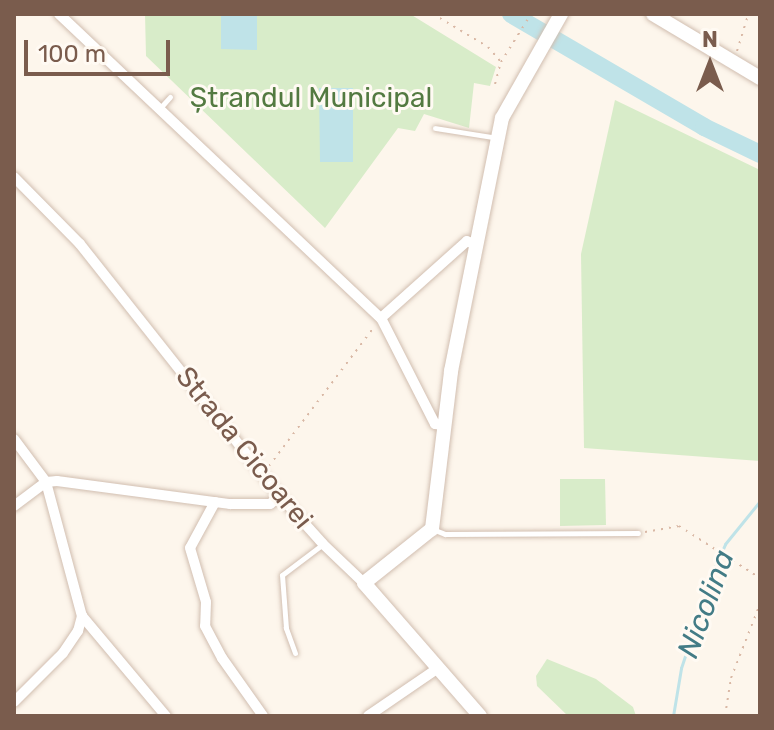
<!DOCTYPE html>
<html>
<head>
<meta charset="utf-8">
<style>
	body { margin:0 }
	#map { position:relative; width:774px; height:730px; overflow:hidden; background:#fdf6ec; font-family:Rubik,sans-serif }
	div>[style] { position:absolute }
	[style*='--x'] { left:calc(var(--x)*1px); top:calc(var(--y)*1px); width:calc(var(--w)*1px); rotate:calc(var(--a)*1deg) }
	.green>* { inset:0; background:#d8ecc9 }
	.water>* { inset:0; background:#bfe3e8 }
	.stream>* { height:3px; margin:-1.5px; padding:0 1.5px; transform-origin:1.5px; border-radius:1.5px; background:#bfe3e8 }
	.river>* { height:18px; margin:-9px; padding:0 9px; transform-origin:9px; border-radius:9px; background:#bfe3e8 }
	.path>* { height:2px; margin-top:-1px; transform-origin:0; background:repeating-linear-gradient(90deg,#d9b8a5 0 2px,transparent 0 8px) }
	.roads { filter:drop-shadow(0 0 2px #d1beb0) drop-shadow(0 0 2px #d1beb0) }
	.lane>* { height:5px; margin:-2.5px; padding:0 2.5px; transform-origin:2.5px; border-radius:2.5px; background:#fff }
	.street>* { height:10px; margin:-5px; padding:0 5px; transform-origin:5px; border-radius:5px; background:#fff }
	.secondary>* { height:14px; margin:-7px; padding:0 7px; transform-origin:7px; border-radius:7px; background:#fff }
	span { translate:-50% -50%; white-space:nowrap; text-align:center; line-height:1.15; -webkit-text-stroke:6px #fffaf3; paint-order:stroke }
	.park-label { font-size:28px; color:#537a41 }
	.street-label { font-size:28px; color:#7a5c4d }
	.water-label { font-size:30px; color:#437c86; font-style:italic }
	.frame { position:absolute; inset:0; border:16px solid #7a5c4d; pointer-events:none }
	.north { position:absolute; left:670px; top:24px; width:80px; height:80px; -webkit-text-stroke:6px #fffaf3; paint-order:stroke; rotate:0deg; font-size:22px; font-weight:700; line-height:32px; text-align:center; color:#7a5c4d }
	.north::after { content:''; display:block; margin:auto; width:28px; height:36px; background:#7a5c4d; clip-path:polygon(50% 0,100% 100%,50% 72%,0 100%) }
	.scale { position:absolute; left:24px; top:40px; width:146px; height:36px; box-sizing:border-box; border:4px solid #7a5c4d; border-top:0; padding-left:10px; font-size:24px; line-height:28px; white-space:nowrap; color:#7a5c4d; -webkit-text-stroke:6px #fffaf3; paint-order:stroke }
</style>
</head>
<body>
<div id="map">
	<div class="green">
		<div style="clip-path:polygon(145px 14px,410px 14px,496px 67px,490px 86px,474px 83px,469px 128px,424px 114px,415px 131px,398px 128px,325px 228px,146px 56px)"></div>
		<div style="clip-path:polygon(615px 100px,760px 170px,760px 461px,584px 448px,581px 254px)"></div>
		<div style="clip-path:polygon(560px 479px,605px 479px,606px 525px,560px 526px)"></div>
		<div style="clip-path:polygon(547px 659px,596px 679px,633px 707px,636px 716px,568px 716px,537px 686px,536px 676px)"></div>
	</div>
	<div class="water">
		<div style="clip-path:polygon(221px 14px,257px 14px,257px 50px,221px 49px)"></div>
		<div style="clip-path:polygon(319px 88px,353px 88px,353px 162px,320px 162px)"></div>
	</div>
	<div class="stream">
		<div style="--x:673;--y:716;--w:49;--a:-80.5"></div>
		<div style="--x:681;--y:668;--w:104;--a:-71.6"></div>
		<div style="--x:714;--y:569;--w:27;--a:-66"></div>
		<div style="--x:725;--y:544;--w:55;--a:-50.9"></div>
	</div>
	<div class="river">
		<div style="--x:511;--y:14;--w:224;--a:30.3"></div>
		<div style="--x:704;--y:127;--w:62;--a:25.7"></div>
	</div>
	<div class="path">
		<div style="--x:433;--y:14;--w:64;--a:31"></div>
		<div style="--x:488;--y:47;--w:20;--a:49"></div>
		<div style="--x:737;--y:51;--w:39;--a:-73"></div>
		<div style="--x:495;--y:84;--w:23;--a:-75"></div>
		<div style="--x:501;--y:62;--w:57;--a:-58"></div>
		<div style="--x:269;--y:466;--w:174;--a:-52.9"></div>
		<div style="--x:645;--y:532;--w:35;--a:-10"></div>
		<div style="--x:679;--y:526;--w:96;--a:32.7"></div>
		<div style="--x:725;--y:716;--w:38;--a:-81"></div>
		<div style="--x:731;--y:678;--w:79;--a:-68.6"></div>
	</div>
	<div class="roads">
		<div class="lane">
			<div style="--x:160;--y:108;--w:15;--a:-48"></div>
			<div style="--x:435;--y:128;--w:64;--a:9"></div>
			<div style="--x:435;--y:530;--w:11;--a:22"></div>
			<div style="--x:445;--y:534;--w:193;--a:-0.3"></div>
			<div style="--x:295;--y:653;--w:27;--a:-110"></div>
			<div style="--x:286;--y:628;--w:53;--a:-94.3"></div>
			<div style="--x:282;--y:575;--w:51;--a:-37.1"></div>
		</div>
		<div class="street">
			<div style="--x:59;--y:14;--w:443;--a:43.4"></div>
			<div style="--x:381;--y:318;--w:119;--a:63"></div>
			<div style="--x:435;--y:424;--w:8;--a:7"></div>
			<div style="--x:14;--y:177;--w:94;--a:45.4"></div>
			<div style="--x:80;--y:244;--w:322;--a:51.6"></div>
			<div style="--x:280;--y:496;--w:64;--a:48.1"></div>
			<div style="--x:323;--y:544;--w:57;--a:43.6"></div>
			<div style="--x:381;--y:318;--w:115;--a:-41.8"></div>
			<div style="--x:467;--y:241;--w:10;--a:24"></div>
			<div style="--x:14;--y:439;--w:54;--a:53.3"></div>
			<div style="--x:46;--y:482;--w:139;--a:75"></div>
			<div style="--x:82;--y:616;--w:131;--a:50"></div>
			<div style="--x:215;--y:502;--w:52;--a:118.5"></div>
			<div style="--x:190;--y:548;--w:56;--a:73.5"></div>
			<div style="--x:206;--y:602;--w:24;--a:92"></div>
			<div style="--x:205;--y:626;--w:36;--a:62"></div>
			<div style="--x:222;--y:658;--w:71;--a:54.7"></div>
			<div style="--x:14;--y:506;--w:40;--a:-37"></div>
			<div style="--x:46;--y:482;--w:11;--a:-5"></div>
			<div style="--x:57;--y:481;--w:175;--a:7.6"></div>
			<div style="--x:230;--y:504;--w:40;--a:0"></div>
			<div style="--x:270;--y:504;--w:13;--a:-39"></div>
			<div style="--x:14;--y:702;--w:69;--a:-45"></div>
			<div style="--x:63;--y:653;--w:27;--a:-56"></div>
			<div style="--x:78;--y:631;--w:16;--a:-75"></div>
			<div style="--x:368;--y:716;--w:83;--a:-34.3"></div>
		</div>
		<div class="secondary">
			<div style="--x:653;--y:14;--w:125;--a:30.9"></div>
			<div style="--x:480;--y:716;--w:176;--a:-131.1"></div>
			<div style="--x:364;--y:583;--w:87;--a:-38.5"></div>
			<div style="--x:432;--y:529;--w:159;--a:-83.1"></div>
			<div style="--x:451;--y:371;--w:258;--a:-78.6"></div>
			<div style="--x:502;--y:118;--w:120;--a:-60.4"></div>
		</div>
	</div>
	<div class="park-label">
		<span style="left:311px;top:98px">Ștrandul Municipal</span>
	</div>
	<div class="street-label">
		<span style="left:244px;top:448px;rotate:51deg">Strada Cicoarei</span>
	</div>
	<div class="water-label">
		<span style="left:706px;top:604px;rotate:-70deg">Nicolina</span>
	</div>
	<div class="frame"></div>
	<div class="north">N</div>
	<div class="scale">100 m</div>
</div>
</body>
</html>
